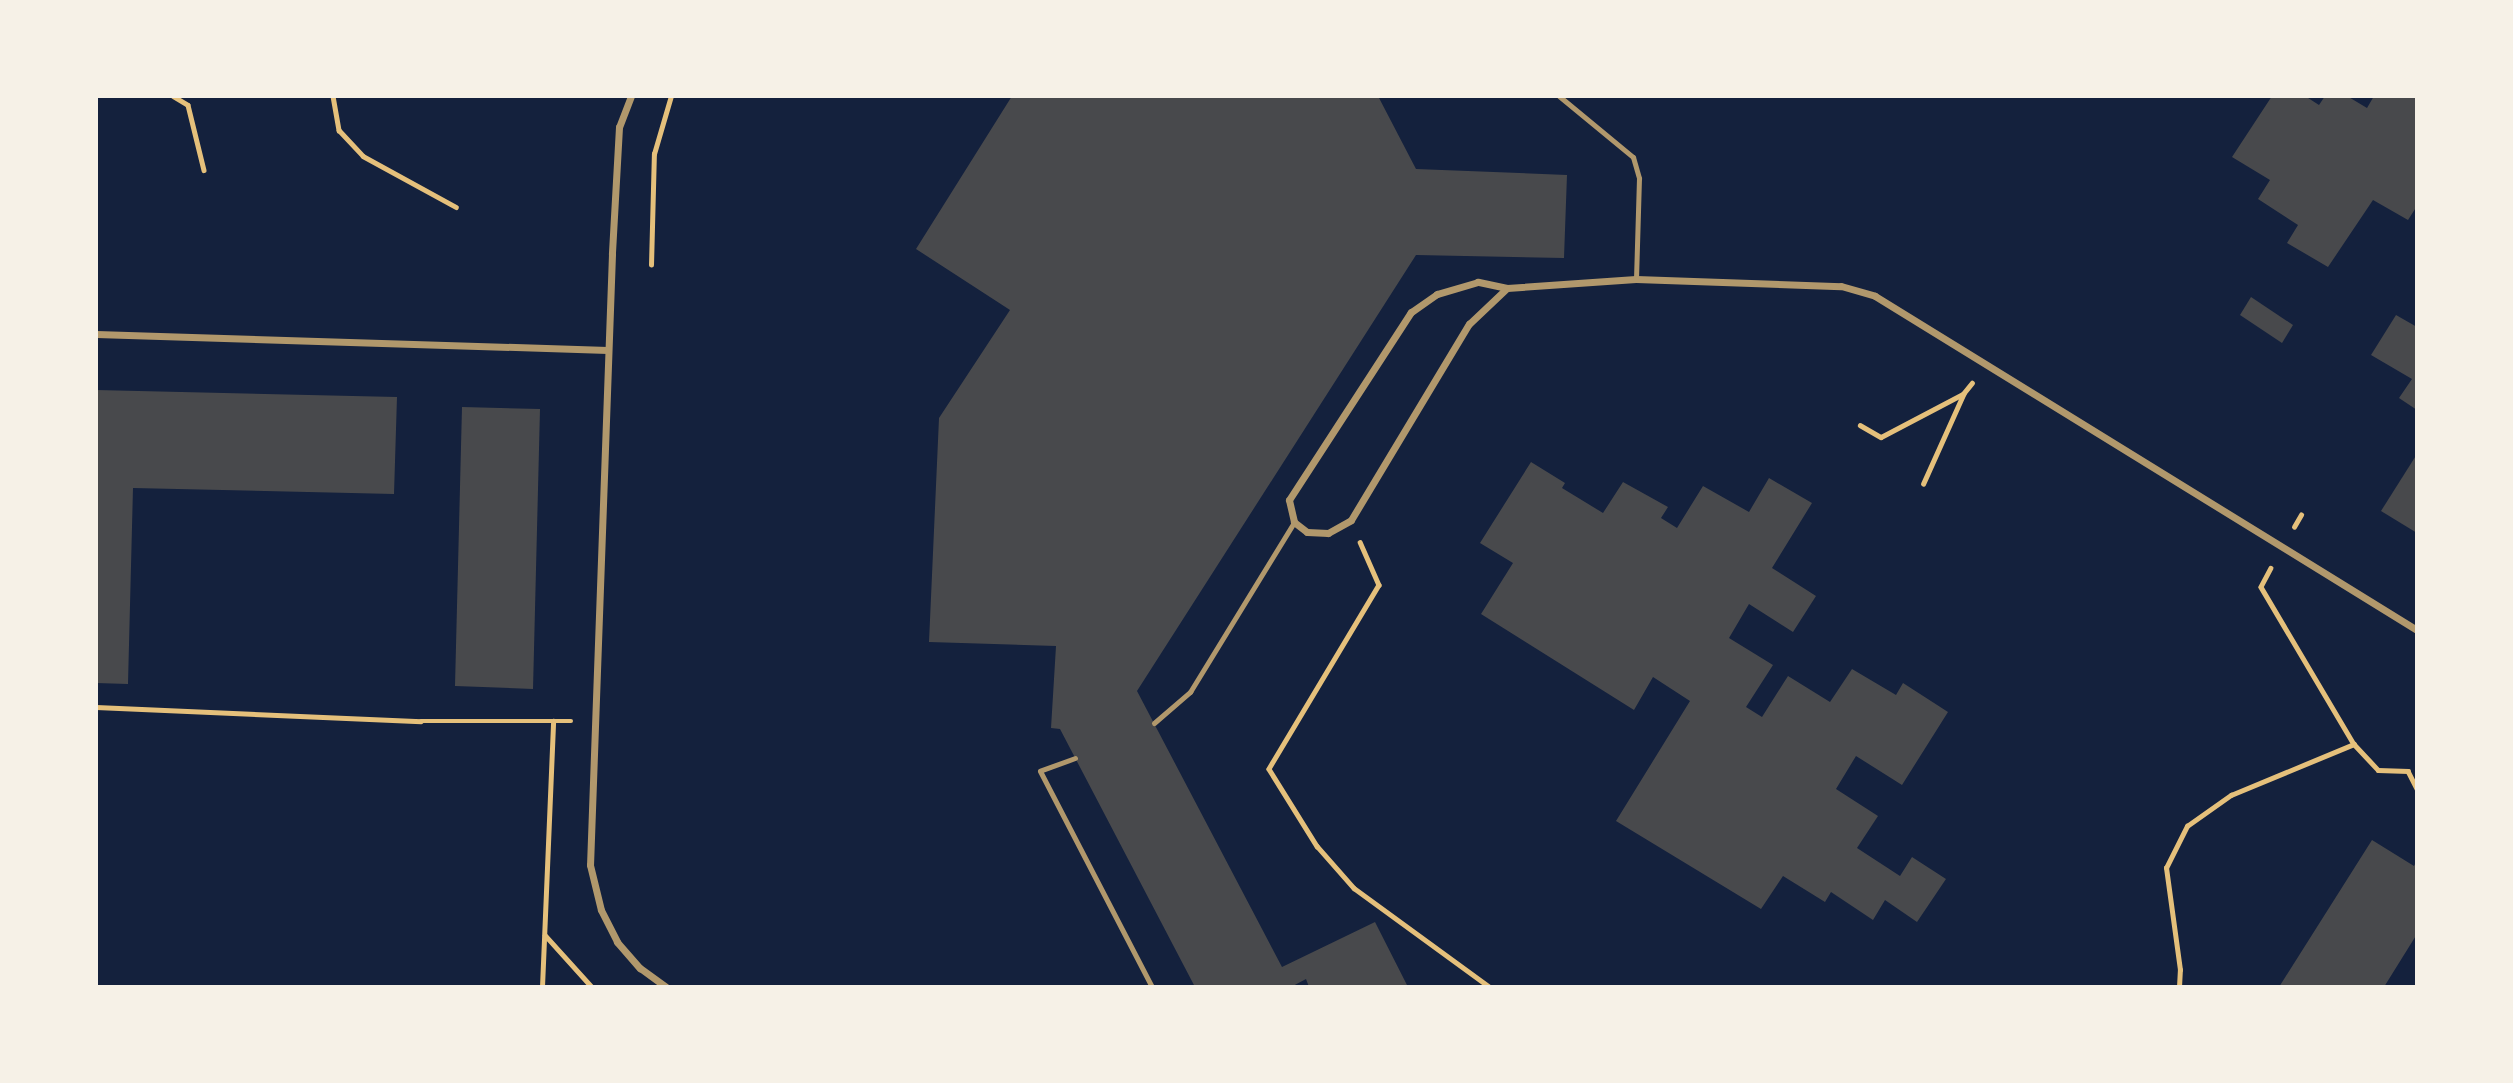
<!DOCTYPE html>
<html>
<head>
<meta charset="utf-8">
<style>
	body { margin:0 }
	#map { position:relative; width:2513px; height:1083px; overflow:hidden; background:#14213d; font-family:Raleway,sans-serif }
	div>[style] { position:absolute }
	[style*='--x'] { left:calc(var(--x)*1px); top:calc(var(--y)*1px); width:calc(var(--w)*1px); rotate:calc(var(--a)*1deg) }
	.building>* { inset:0; background:#48494c }
	.path>* { height:4.5px; margin:-2.25px; padding:0 2.25px; transform-origin:2.25px; border-radius:2.25px; background:#e5c07b }
	.service>* { height:5px; margin:-2.5px; padding:0 2.5px; transform-origin:2.5px; border-radius:2.5px; background:#b1986c }
	.minor>* { height:7px; margin:-3.5px; padding:0 3.5px; transform-origin:3.5px; border-radius:3.5px; background:#b1986c }
	span { translate:-50% -50%; white-space:nowrap; text-align:center; line-height:1.15; -webkit-text-stroke:6px #f6f1e7; paint-order:stroke }
	.frame { position:absolute; inset:0; border:98px solid #f6f1e7; pointer-events:none }
</style>
</head>
<body>
<div id="map">
	<div class="building">
		<div style="clip-path:polygon(1012px 96px,1378px 96px,1416px 169px,1567px 175px,1564px 258px,1416px 255px,1137px 691px,1282px 967px,1375px 922px,1408px 987px,1309px 987px,1306px 979px,1291px 987px,1195px 987px,1060px 729px,1051px 728px,1056px 646px,929px 642px,939px 418px,1010px 310px,916px 249px)"></div>
		<div style="clip-path:polygon(2272px 96px,2305px 96px,2319px 105px,2325px 96px,2347px 96px,2367px 108px,2374px 96px,2417px 96px,2417px 206px,2408px 220px,2373px 200px,2328px 267px,2287px 243px,2298px 225px,2258px 199px,2270px 180px,2232px 157px)"></div>
		<div style="clip-path:polygon(2251px 297px,2293px 325px,2282px 343px,2240px 315px)"></div>
		<div style="clip-path:polygon(2396px 315px,2417px 327px,2417px 410px,2399px 398px,2412px 379px,2371px 355px)"></div>
		<div style="clip-path:polygon(96px 390px,397px 397px,394px 494px,133px 488px,128px 684px,96px 683px)"></div>
		<div style="clip-path:polygon(462px 407px,540px 409px,533px 689px,455px 686px)"></div>
		<div style="clip-path:polygon(2417px 454px,2417px 533px,2381px 511px)"></div>
		<div style="clip-path:polygon(1531px 462px,1565px 483px,1562px 488px,1603px 513px,1623px 482px,1668px 507px,1661px 518px,1677px 528px,1703px 486px,1749px 512px,1769px 478px,1812px 503px,1772px 568px,1816px 596px,1793px 632px,1749px 604px,1729px 638px,1773px 665px,1746px 707px,1762px 717px,1788px 676px,1830px 702px,1852px 669px,1896px 695px,1903px 683px,1948px 712px,1902px 785px,1856px 756px,1836px 789px,1878px 816px,1857px 848px,1900px 876px,1912px 857px,1946px 879px,1917px 922px,1885px 900px,1873px 920px,1831px 892px,1825px 902px,1783px 876px,1761px 909px,1616px 821px,1690px 701px,1653px 677px,1634px 710px,1481px 614px,1513px 563px,1480px 543px)"></div>
		<div style="clip-path:polygon(2372px 840px,2414px 866px,2417px 860px,2417px 934px,2384px 987px,2279px 987px)"></div>
	</div>
	<div class="path">
		<div style="--x:173;--y:96;--w:17;--a:31"></div>
		<div style="--x:188;--y:105;--w:67;--a:76.2"></div>
		<div style="--x:333;--y:96;--w:35;--a:80"></div>
		<div style="--x:339;--y:130;--w:35;--a:47"></div>
		<div style="--x:363;--y:156;--w:106;--a:28.7"></div>
		<div style="--x:651;--y:265;--w:111;--a:-88.5"></div>
		<div style="--x:654;--y:154;--w:60;--a:-73.7"></div>
		<div style="--x:1860;--y:425;--w:24;--a:30"></div>
		<div style="--x:1881;--y:437;--w:93;--a:-27.7"></div>
		<div style="--x:1963;--y:394;--w:14;--a:-51"></div>
		<div style="--x:1923;--y:484;--w:98;--a:-65.8"></div>
		<div style="--x:2294;--y:527;--w:14;--a:-60"></div>
		<div style="--x:1360;--y:542;--w:47;--a:66.2"></div>
		<div style="--x:1379;--y:585;--w:214;--a:120.9"></div>
		<div style="--x:1269;--y:769;--w:91;--a:58.1"></div>
		<div style="--x:1317;--y:846;--w:56;--a:48.6"></div>
		<div style="--x:1354;--y:888;--w:168;--a:36.1"></div>
		<div style="--x:2271;--y:568;--w:21;--a:118"></div>
		<div style="--x:2261;--y:587;--w:182;--a:59.4"></div>
		<div style="--x:2354;--y:744;--w:35;--a:47"></div>
		<div style="--x:2378;--y:770;--w:30;--a:2"></div>
		<div style="--x:2408;--y:771;--w:20;--a:63"></div>
		<div style="--x:96;--y:707;--w:325;--a:2.5"></div>
		<div style="--x:421;--y:721;--w:150;--a:0"></div>
		<div style="--x:545;--y:935;--w:70;--a:47.9"></div>
		<div style="--x:542;--y:987;--w:266;--a:-87.6"></div>
		<div style="--x:2179;--y:987;--w:17;--a:-87"></div>
		<div style="--x:2180;--y:970;--w:103;--a:-97.8"></div>
		<div style="--x:2166;--y:868;--w:47;--a:-63.4"></div>
		<div style="--x:2187;--y:826;--w:54;--a:-35.2"></div>
		<div style="--x:2231;--y:795;--w:133;--a:-22.5"></div>
	</div>
	<div class="service">
		<div style="--x:1559;--y:96;--w:96;--a:39.5"></div>
		<div style="--x:1633;--y:157;--w:22;--a:74"></div>
		<div style="--x:1639;--y:178;--w:101;--a:91.7"></div>
		<div style="--x:1154;--y:723;--w:48;--a:-40.7"></div>
		<div style="--x:1190;--y:692;--w:199;--a:-58.5"></div>
		<div style="--x:1075;--y:758;--w:37;--a:160"></div>
		<div style="--x:1040;--y:771;--w:243;--a:62.6"></div>
	</div>
	<div class="minor">
		<div style="--x:631;--y:96;--w:33;--a:111"></div>
		<div style="--x:619;--y:127;--w:127;--a:93.2"></div>
		<div style="--x:612;--y:254;--w:611;--a:92.06"></div>
		<div style="--x:590;--y:865;--w:46;--a:76.3"></div>
		<div style="--x:601;--y:910;--w:36;--a:63"></div>
		<div style="--x:617;--y:942;--w:35;--a:49"></div>
		<div style="--x:640;--y:968;--w:32;--a:36"></div>
		<div style="--x:1507;--y:288;--w:30;--a:-168"></div>
		<div style="--x:1478;--y:282;--w:43;--a:163.7"></div>
		<div style="--x:1437;--y:294;--w:32;--a:145"></div>
		<div style="--x:1411;--y:312;--w:224;--a:123"></div>
		<div style="--x:1289;--y:500;--w:23;--a:77"></div>
		<div style="--x:1294;--y:522;--w:16;--a:38"></div>
		<div style="--x:1307;--y:532;--w:21;--a:3"></div>
		<div style="--x:1328;--y:533;--w:26;--a:-29"></div>
		<div style="--x:1351;--y:520;--w:229;--a:-59"></div>
		<div style="--x:1469;--y:324;--w:52;--a:-43.5"></div>
		<div style="--x:1507;--y:288;--w:129;--a:-4"></div>
		<div style="--x:1636;--y:279;--w:205;--a:2"></div>
		<div style="--x:1841;--y:286;--w:35;--a:16"></div>
		<div style="--x:1875;--y:296;--w:637;--a:31.64"></div>
		<div style="--x:96;--y:334;--w:512;--a:1.79"></div>
	</div>
	<div class="frame"></div>
</div>
</body>
</html>
